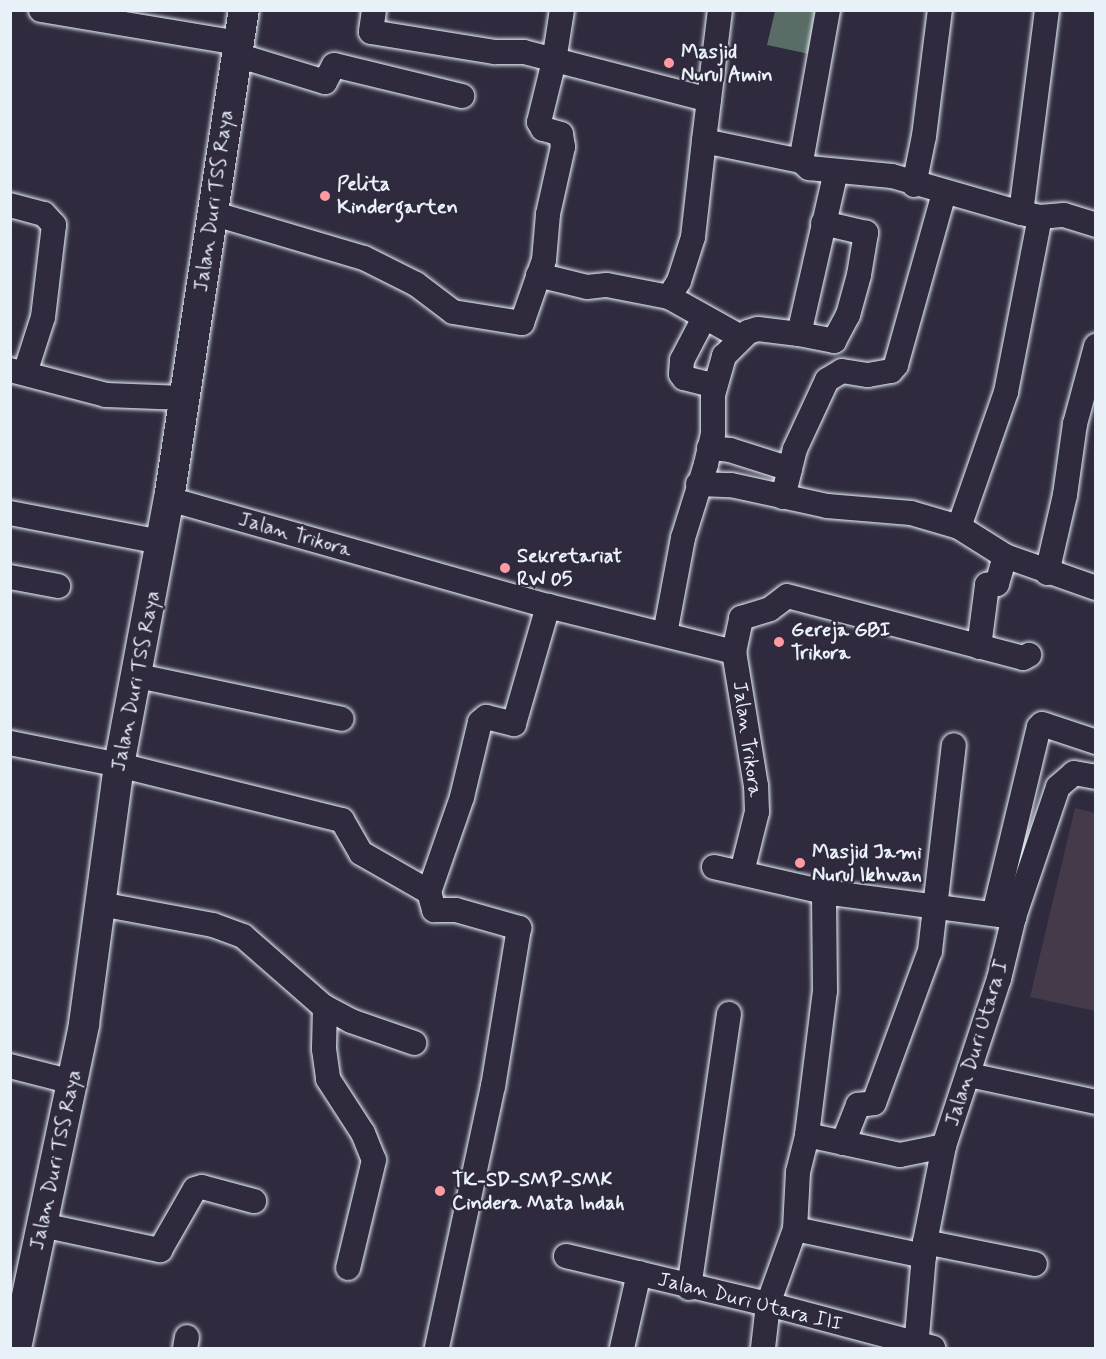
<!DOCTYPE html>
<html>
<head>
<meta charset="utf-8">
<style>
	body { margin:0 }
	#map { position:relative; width:1106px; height:1359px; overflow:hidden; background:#2f2a3d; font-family:Mynerve,sans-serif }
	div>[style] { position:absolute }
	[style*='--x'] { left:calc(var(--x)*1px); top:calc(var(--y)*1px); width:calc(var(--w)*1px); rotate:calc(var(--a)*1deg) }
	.built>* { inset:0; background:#453a4a }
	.green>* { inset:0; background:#596c66 }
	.roads { filter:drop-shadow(0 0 2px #e8f1f8) drop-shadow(0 0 2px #e8f1f8) }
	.minor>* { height:24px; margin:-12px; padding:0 12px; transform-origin:12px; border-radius:12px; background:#2f2a3d }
	.tertiary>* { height:30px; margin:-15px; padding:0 15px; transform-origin:15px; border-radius:15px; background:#2f2a3d }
	.dots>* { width:16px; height:16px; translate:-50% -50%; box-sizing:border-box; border:3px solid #2f2a3d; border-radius:50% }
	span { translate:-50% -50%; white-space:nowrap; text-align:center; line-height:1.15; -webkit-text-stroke:4.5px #2f2a3d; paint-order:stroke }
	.poi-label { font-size:20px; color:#e8f1f8; font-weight:700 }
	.left { translate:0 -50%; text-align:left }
	.street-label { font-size:20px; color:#e8f1f8 }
	.frame { position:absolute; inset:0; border:12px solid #e8f1f8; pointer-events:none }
</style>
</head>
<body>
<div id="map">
	<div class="built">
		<div style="clip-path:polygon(1075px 808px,1095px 813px,1095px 1011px,1030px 997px)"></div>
	</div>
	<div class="green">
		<div style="clip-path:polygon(775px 11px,824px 11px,814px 55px,767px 45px)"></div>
	</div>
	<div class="roads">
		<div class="minor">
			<div style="--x:41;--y:10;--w:201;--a:9.5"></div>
			<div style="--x:374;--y:10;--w:22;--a:98"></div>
			<div style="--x:371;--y:32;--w:126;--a:9.2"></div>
			<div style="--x:495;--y:52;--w:29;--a:0"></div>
			<div style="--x:524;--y:52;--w:191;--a:14.5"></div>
			<div style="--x:720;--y:10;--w:132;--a:97"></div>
			<div style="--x:704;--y:141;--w:99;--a:11.7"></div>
			<div style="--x:828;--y:10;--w:153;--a:100.1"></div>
			<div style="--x:801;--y:161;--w:11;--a:41"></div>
			<div style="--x:809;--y:168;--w:83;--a:5.5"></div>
			<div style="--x:892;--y:176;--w:134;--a:16"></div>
			<div style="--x:237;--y:55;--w:92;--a:17.1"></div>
			<div style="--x:325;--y:82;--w:19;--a:-62"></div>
			<div style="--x:334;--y:65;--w:132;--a:13.6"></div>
			<div style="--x:914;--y:185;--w:50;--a:-78.5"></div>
			<div style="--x:924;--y:136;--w:127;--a:-82.8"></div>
			<div style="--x:10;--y:205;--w:35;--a:15"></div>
			<div style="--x:44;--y:214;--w:15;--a:48"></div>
			<div style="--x:54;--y:225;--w:93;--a:96.8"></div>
			<div style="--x:43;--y:317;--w:59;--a:107.8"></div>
			<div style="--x:215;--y:214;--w:155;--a:16.5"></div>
			<div style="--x:364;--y:258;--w:58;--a:26.6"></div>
			<div style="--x:416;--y:284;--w:46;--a:37.1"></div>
			<div style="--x:453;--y:312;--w:70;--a:9.1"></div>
			<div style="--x:522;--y:323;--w:67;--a:-70.8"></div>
			<div style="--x:544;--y:260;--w:46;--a:-85"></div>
			<div style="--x:548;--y:214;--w:69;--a:-77.4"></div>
			<div style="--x:563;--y:147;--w:13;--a:-99"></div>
			<div style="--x:561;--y:134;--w:19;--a:-164"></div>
			<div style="--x:543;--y:129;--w:8;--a:-120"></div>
			<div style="--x:539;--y:122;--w:63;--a:-76.2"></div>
			<div style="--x:554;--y:61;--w:52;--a:-81.1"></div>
			<div style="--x:1040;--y:217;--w:24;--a:-5"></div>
			<div style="--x:1064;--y:215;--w:34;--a:17"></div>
			<div style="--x:538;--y:275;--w:50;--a:13.8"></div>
			<div style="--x:587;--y:287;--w:20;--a:-6"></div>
			<div style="--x:607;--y:285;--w:63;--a:11"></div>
			<div style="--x:669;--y:297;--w:80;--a:29.1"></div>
			<div style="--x:669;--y:297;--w:19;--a:-58"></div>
			<div style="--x:679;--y:281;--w:46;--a:-72.3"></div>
			<div style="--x:693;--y:237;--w:97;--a:-83.5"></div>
			<div style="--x:704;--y:318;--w:47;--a:117.6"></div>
			<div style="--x:682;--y:360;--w:14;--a:94"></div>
			<div style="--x:681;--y:374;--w:5;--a:53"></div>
			<div style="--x:684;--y:378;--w:32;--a:14"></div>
			<div style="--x:799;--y:334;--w:36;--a:11"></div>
			<div style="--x:834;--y:341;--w:30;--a:-62"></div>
			<div style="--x:848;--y:315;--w:41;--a:-74.6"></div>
			<div style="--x:859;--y:275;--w:43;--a:-80.5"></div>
			<div style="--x:866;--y:233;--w:44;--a:-166.9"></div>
			<div style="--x:10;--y:370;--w:99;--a:14.6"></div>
			<div style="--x:106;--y:395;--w:78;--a:2.2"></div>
			<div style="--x:709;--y:448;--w:21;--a:5"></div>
			<div style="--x:730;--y:450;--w:63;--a:17.6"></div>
			<div style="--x:698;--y:484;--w:33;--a:2"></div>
			<div style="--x:731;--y:485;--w:98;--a:12.3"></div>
			<div style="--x:827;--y:506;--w:84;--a:4.8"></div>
			<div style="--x:911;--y:513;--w:50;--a:16.3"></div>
			<div style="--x:959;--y:527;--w:54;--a:32.2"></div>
			<div style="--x:1005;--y:556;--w:96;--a:19.4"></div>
			<div style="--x:783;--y:497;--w:49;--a:-76"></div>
			<div style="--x:795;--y:449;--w:76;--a:-65.1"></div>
			<div style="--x:827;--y:380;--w:17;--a:-31"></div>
			<div style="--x:842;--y:371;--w:26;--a:9"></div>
			<div style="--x:868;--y:375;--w:23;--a:-10"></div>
			<div style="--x:891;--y:371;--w:8;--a:-50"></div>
			<div style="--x:896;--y:365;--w:179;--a:-74.4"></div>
			<div style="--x:169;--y:499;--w:394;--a:15.8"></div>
			<div style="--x:548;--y:606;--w:192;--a:13.9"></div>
			<div style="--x:10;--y:513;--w:154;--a:10.9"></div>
			<div style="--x:959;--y:527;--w:143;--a:-70.8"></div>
			<div style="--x:1006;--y:392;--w:178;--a:-79"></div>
			<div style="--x:1040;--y:217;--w:19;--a:-168"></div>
			<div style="--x:1021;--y:213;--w:205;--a:-82.7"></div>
			<div style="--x:1047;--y:573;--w:80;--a:-77"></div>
			<div style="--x:1065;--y:495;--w:72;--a:-82"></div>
			<div style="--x:1075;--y:424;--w:81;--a:-74.9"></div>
			<div style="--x:10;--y:577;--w:49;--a:10.6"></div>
			<div style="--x:665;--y:634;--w:98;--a:-79.4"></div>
			<div style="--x:683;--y:538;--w:77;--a:-72.7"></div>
			<div style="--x:706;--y:464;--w:31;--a:-77"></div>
			<div style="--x:713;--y:434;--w:39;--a:-90"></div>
			<div style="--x:713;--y:395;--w:41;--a:-74.2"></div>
			<div style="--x:724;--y:356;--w:34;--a:-45"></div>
			<div style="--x:748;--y:332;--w:10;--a:-17"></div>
			<div style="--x:758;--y:329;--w:41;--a:7"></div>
			<div style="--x:799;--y:334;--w:167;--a:-77.2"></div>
			<div style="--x:979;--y:647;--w:63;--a:-82.6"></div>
			<div style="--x:987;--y:585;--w:10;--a:-6"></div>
			<div style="--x:997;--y:584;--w:29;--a:-74"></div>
			<div style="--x:138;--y:676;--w:208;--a:11.9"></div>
			<div style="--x:10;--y:743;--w:111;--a:11.4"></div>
			<div style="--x:119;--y:765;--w:230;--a:13.9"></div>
			<div style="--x:342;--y:820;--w:38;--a:60"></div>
			<div style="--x:361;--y:853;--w:78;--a:29.8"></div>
			<div style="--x:429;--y:892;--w:19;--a:74"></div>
			<div style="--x:434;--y:910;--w:22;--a:0"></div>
			<div style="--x:456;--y:910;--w:66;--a:15.9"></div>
			<div style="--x:519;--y:928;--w:160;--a:99.3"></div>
			<div style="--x:493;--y:1086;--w:268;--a:102.1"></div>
			<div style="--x:714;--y:867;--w:113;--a:12.8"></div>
			<div style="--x:824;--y:892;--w:192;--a:7.5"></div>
			<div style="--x:742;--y:872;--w:62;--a:-76"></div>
			<div style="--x:757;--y:812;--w:26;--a:-92"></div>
			<div style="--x:756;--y:786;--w:136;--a:-99.3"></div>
			<div style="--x:734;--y:652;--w:35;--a:-78"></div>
			<div style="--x:741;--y:618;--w:30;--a:-17"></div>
			<div style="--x:770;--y:609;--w:21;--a:-37"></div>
			<div style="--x:787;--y:596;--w:244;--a:14.7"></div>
			<div style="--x:1023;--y:658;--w:7;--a:-27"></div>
			<div style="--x:429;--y:892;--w:101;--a:-70.8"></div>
			<div style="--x:462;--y:797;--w:77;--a:-76.5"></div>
			<div style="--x:480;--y:722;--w:8;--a:-40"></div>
			<div style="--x:486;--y:717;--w:29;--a:14"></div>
			<div style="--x:514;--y:724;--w:123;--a:-73.9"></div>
			<div style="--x:100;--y:904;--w:115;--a:10.5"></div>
			<div style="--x:213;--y:925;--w:32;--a:20"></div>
			<div style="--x:243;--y:936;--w:106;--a:41.2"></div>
			<div style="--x:323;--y:1006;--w:32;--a:28"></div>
			<div style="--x:351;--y:1021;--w:67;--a:19.2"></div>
			<div style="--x:994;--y:914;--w:192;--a:-76.5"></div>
			<div style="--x:1039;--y:727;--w:4;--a:-45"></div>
			<div style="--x:1042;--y:724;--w:57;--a:18.4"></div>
			<div style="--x:325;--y:1007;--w:42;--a:91.4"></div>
			<div style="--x:324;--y:1049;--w:30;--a:82"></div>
			<div style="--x:328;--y:1079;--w:64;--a:57.1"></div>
			<div style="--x:363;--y:1133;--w:29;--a:68"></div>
			<div style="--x:374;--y:1160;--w:111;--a:103.5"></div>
			<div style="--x:10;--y:1066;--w:65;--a:14.3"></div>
			<div style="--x:969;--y:1075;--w:130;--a:12"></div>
			<div style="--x:807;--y:1135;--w:95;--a:12.1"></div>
			<div style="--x:900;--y:1155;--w:45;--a:-11.6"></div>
			<div style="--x:843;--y:1143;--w:41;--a:-68.5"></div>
			<div style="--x:858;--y:1105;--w:16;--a:-7"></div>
			<div style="--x:874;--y:1103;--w:162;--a:-69.8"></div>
			<div style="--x:930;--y:951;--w:207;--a:-83.4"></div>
			<div style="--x:42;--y:1225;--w:121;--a:12"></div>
			<div style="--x:160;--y:1250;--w:70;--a:-60.2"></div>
			<div style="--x:195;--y:1189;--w:7;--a:-16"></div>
			<div style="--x:202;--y:1187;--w:54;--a:15.1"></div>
			<div style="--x:795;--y:1229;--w:132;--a:11.8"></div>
			<div style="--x:925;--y:1242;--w:112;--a:11.3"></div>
			<div style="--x:566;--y:1256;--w:208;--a:13.4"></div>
			<div style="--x:768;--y:1304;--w:171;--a:14.9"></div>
			<div style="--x:689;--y:1288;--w:277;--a:-81.7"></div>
			<div style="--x:185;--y:1348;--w:11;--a:-80"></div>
			<div style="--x:622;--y:1348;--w:77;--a:-77.2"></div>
			<div style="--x:763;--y:1348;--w:44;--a:-83.5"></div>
			<div style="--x:768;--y:1304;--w:80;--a:-70.2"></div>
			<div style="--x:795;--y:1229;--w:57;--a:-87"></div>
			<div style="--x:798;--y:1172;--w:38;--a:-76"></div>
			<div style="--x:807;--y:1135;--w:145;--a:-82.9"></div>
			<div style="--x:825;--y:991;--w:99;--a:-90.6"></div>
			<div style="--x:916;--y:1348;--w:106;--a:-85.1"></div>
			<div style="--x:925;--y:1242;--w:98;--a:-78.8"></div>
			<div style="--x:944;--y:1146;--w:176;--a:-71.8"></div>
			<div style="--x:999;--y:979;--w:64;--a:-76.4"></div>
			<div style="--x:1014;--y:917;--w:137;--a:-71.3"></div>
			<div style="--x:1058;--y:787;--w:21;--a:-41"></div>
			<div style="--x:1074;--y:773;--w:22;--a:10"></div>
		</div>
		<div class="tertiary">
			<div style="--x:16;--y:1348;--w:331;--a:-78.1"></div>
			<div style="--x:84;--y:1024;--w:261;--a:-82.3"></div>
			<div style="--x:119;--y:765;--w:271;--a:-79.4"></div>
			<div style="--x:169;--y:499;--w:495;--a:-81.3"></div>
		</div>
	</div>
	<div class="dots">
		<div style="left:669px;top:63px;background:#ff9aa2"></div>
		<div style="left:325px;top:196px;background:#ff9aa2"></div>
		<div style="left:505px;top:568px;background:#ff9aa2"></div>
		<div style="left:779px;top:642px;background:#ff9aa2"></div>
		<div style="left:800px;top:863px;background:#ff9aa2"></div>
		<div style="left:440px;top:1191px;background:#ff9aa2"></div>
	</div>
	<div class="poi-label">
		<span class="left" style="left:681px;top:64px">Masjid<br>Nurul Amin</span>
		<span class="left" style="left:337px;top:196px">Pelita<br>Kindergarten</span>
		<span class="left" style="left:517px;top:568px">Sekretariat<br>RW 05</span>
		<span class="left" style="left:791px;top:642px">Gereja GBI<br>Trikora</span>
		<span class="left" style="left:812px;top:864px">Masjid Jami<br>Nurul Ikhwan</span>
		<span class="left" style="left:452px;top:1192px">TK-SD-SMP-SMK<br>Cindera Mata Indah</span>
	</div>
	<div class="street-label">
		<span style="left:214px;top:201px;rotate:-82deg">Jalan Duri TSS Raya</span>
		<span style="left:295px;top:535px;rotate:16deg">Jalan Trikora</span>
		<span style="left:136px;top:681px;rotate:-79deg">Jalan Duri TSS Raya</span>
		<span style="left:747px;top:739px;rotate:82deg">Jalan Trikora</span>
		<span style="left:977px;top:1043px;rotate:-73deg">Jalan Duri Utara I</span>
		<span style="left:56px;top:1160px;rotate:-78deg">Jalan Duri TSS Raya</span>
		<span style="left:750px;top:1302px;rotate:14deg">Jalan Duri Utara III</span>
	</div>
	<div class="frame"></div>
</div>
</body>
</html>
